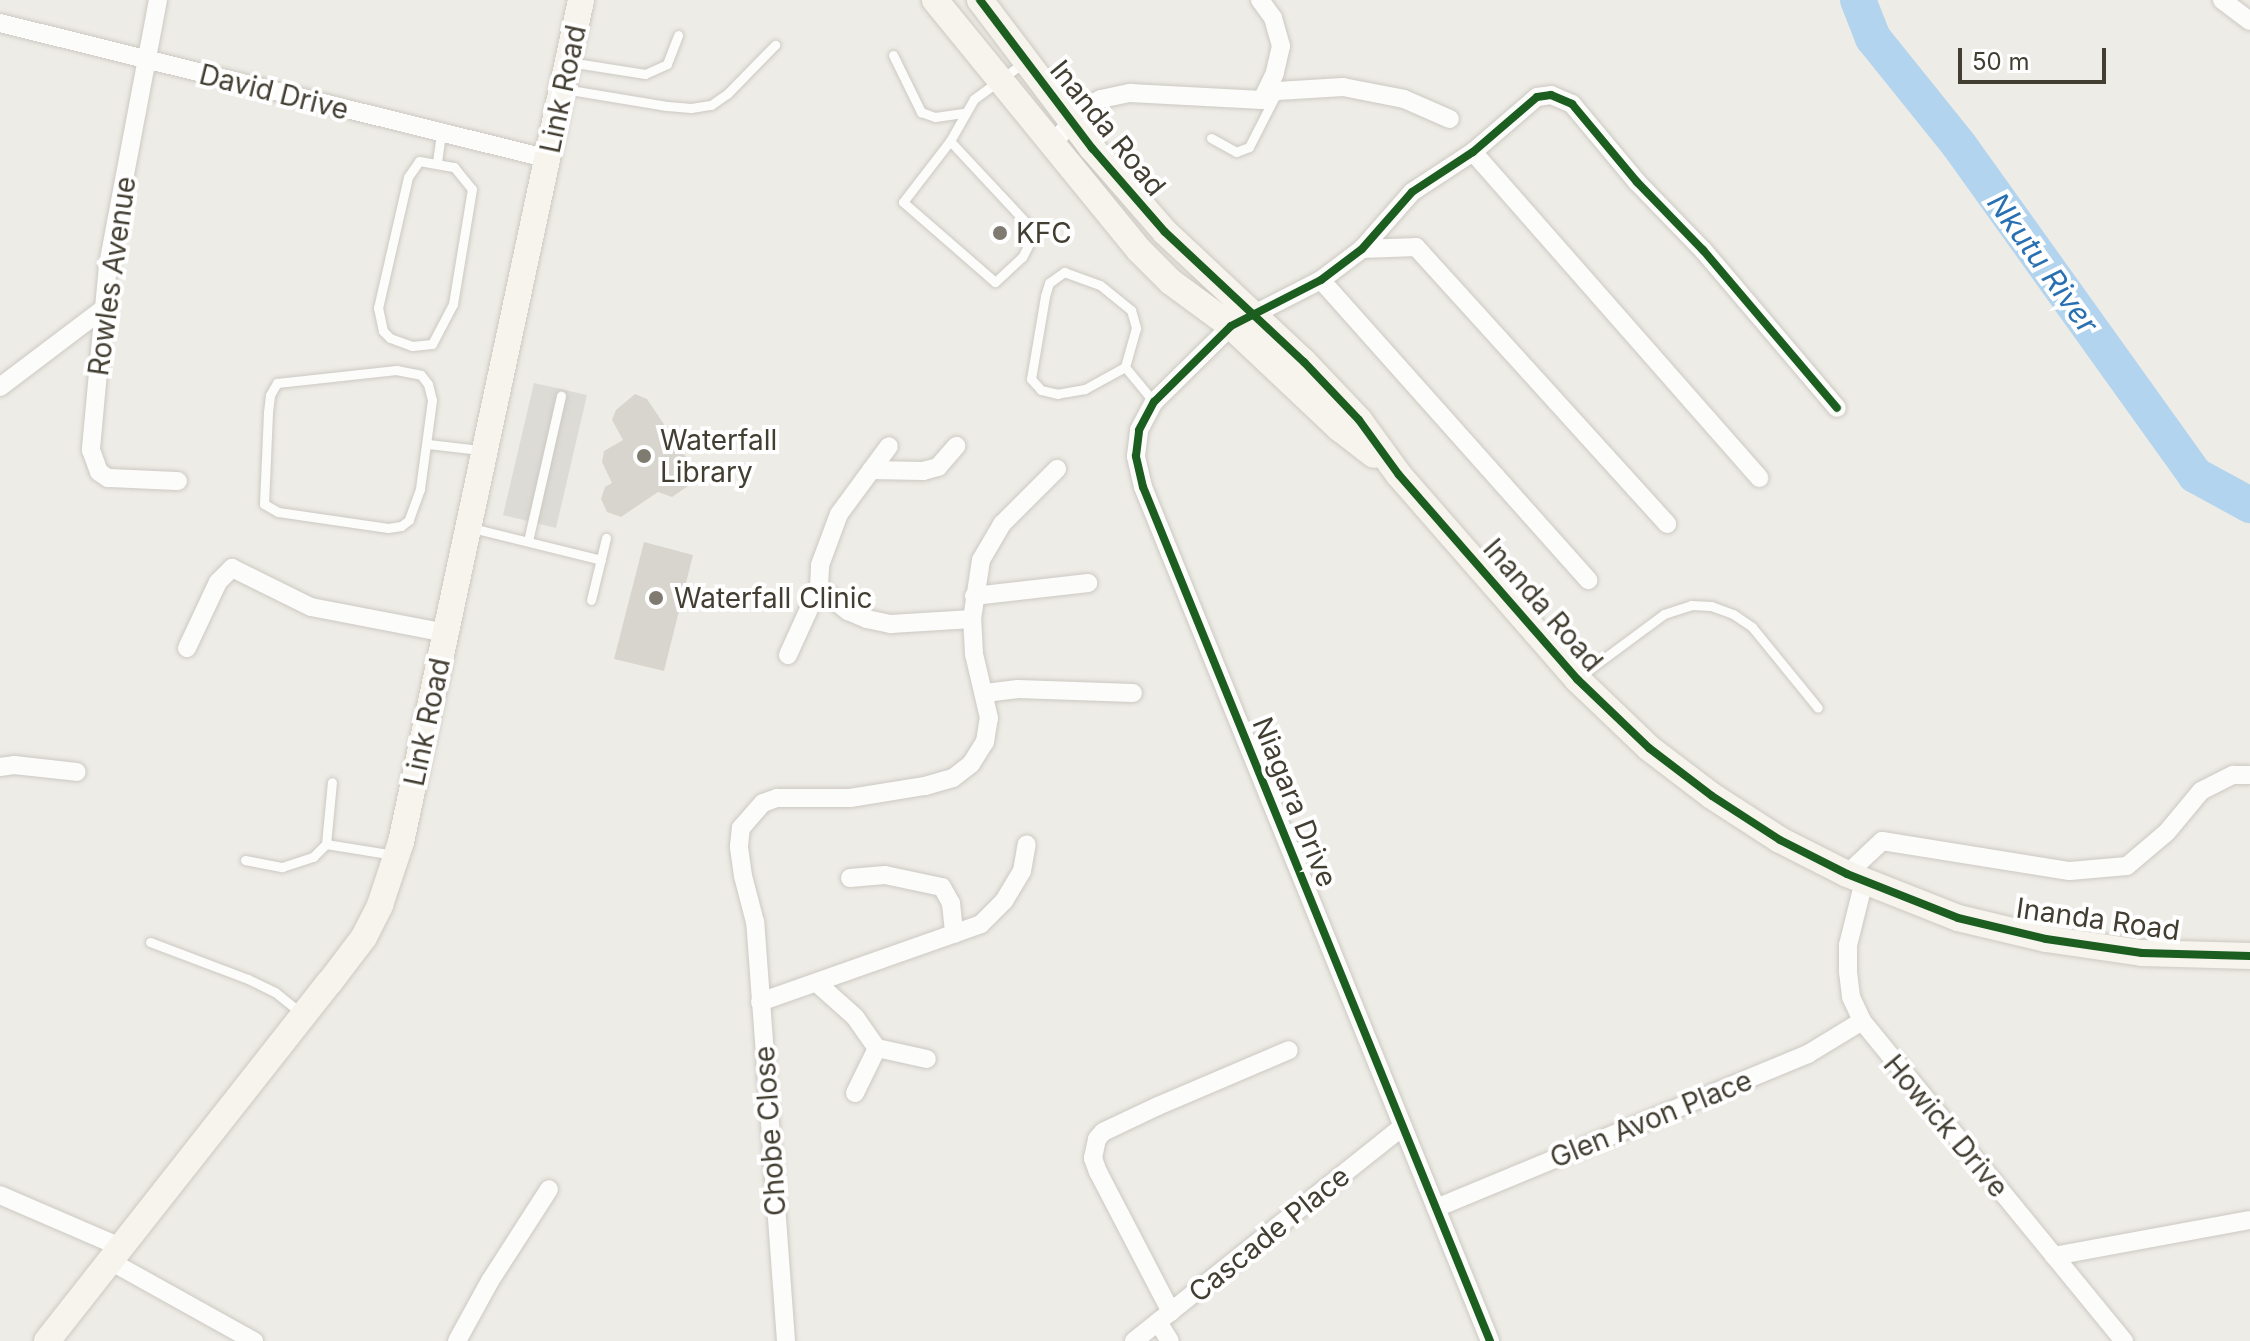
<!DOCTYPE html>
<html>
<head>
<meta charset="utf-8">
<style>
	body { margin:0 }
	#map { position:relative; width:2250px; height:1341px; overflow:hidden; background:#eeece6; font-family:Inter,sans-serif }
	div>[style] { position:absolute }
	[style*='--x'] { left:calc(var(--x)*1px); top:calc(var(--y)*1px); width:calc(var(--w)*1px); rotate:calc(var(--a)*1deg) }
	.parking>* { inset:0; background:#dddbd6 }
	.river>* { height:36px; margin:-18px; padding:0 18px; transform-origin:18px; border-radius:18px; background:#b3d4ee }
	.building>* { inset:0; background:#d7d5ce }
	.roads { filter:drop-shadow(0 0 2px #ccc9c3) drop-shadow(0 0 2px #ccc9c3) }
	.lane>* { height:9px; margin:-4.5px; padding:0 4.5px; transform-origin:4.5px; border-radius:4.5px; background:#fcfcfb }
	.street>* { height:18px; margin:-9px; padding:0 9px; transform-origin:9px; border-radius:9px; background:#fcfcfb }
	.secondary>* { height:26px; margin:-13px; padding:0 13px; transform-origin:13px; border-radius:13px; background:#f6f4ec }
	.cycleway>* { height:8px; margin:-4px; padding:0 4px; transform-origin:4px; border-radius:4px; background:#1b5e20 }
	.dots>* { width:22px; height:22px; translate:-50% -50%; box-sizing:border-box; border:4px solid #fff; border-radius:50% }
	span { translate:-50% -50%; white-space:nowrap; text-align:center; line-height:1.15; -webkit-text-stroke:8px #fff; paint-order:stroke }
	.street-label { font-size:28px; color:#433e32 }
	.poi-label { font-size:28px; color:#433e32 }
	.left { translate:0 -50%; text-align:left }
	.water-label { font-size:30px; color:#2970b2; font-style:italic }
	.scale { position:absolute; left:1958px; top:48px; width:148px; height:36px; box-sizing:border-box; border:4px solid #433e32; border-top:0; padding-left:10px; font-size:24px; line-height:28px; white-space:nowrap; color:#433e32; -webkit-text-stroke:6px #fff; paint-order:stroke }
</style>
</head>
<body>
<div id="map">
	<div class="parking">
		<div style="clip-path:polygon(534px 383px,587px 395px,556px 528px,503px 515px)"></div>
	</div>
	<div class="river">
		<div style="--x:1858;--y:0;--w:41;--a:68.5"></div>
		<div style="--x:1873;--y:38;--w:137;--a:51.2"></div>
		<div style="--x:1959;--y:145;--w:406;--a:54.4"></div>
		<div style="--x:2195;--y:475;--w:63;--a:28.6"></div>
	</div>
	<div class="building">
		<div style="clip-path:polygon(635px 394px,647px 399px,694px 469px,691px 484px,672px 497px,658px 492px,621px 517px,607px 512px,601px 499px,605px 487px,612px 483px,602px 462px,604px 451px,623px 440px,612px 420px,616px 410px)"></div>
		<div style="clip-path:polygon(644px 542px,693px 555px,664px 671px,614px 659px)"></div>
	</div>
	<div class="roads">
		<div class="lane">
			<div style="--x:893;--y:55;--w:64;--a:63.8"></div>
			<div style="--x:921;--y:112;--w:15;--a:20"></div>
			<div style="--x:935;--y:117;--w:30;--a:-8"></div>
			<div style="--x:569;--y:62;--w:77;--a:9"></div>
			<div style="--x:645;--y:74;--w:24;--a:-24"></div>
			<div style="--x:667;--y:64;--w:31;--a:-69"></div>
			<div style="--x:564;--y:89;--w:104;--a:9.4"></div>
			<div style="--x:667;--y:106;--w:24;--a:5"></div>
			<div style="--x:691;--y:108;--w:20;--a:-9"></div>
			<div style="--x:711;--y:105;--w:19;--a:-35"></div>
			<div style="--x:727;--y:94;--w:69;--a:-45.6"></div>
			<div style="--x:1211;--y:138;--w:29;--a:29"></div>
			<div style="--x:1236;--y:152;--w:14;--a:-21"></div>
			<div style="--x:1249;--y:147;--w:57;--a:-63"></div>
			<div style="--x:950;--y:141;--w:125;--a:47"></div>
			<div style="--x:1035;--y:232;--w:28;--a:117"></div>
			<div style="--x:1022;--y:257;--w:37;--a:137"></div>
			<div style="--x:995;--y:282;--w:122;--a:-139"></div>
			<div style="--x:903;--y:202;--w:77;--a:-52.4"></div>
			<div style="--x:950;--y:141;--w:48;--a:-60.3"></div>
			<div style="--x:974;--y:99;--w:61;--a:-36.3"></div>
			<div style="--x:419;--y:161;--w:36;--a:10"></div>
			<div style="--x:454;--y:167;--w:28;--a:51"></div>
			<div style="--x:472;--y:189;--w:117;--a:99.4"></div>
			<div style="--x:453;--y:304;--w:45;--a:117.7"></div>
			<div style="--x:432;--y:344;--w:20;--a:174"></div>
			<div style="--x:412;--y:346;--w:23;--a:-160"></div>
			<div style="--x:390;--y:338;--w:10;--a:-135"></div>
			<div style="--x:383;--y:331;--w:24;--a:-102"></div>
			<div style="--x:378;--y:308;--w:134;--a:-77.1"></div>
			<div style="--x:408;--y:177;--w:19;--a:-55"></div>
			<div style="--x:437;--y:162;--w:29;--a:-82"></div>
			<div style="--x:1064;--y:272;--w:38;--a:20"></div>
			<div style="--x:1100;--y:285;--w:40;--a:39"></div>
			<div style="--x:1131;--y:310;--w:19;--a:74"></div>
			<div style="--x:1136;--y:328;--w:41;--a:105.8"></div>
			<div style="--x:1125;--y:367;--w:46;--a:151.2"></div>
			<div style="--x:1085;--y:389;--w:27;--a:170"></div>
			<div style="--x:1058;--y:394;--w:17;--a:-167"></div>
			<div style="--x:1041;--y:390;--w:15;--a:-132"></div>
			<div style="--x:1031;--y:379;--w:84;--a:-80.4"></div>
			<div style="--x:1045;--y:296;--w:14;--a:-73"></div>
			<div style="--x:1049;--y:283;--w:19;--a:-36"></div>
			<div style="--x:1125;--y:367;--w:45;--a:50.4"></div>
			<div style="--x:396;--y:370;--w:25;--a:11"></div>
			<div style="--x:421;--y:375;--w:11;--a:52"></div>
			<div style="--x:428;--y:384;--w:16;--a:76"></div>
			<div style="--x:432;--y:400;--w:90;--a:97.7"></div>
			<div style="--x:420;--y:489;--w:33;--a:110"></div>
			<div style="--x:409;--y:520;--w:10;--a:143"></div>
			<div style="--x:401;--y:526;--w:13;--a:171"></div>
			<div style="--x:388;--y:528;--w:111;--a:-171.7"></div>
			<div style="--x:278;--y:512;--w:16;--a:-150"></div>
			<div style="--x:264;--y:504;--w:92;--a:-87.5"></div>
			<div style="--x:268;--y:412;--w:17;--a:-83"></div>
			<div style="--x:270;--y:395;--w:14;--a:-60"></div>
			<div style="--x:277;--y:383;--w:120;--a:-6.2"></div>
			<div style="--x:428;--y:444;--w:52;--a:6.6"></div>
			<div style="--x:472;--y:528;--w:133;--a:13.9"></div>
			<div style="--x:528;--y:541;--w:149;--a:-77.2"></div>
			<div style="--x:591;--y:600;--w:64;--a:-76.4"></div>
			<div style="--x:1579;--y:677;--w:106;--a:-36.5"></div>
			<div style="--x:1664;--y:614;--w:28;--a:-18"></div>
			<div style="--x:1691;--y:605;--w:20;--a:3"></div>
			<div style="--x:1711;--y:606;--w:23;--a:20"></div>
			<div style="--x:1733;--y:614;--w:23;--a:34"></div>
			<div style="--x:1752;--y:627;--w:104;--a:50.8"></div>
			<div style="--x:326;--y:844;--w:69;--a:9.2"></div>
			<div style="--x:245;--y:860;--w:38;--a:11"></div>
			<div style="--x:282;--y:867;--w:33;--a:-18"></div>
			<div style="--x:313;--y:857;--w:18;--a:-45"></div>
			<div style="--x:326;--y:844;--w:62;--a:-84.5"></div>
			<div style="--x:150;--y:942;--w:105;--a:20.7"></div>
			<div style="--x:248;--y:979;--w:30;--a:26"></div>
			<div style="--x:275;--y:992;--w:33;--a:39"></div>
		</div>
		<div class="street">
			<div style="--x:158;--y:0;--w:270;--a:100.7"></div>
			<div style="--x:108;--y:265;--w:186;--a:95.3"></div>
			<div style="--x:91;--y:450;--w:23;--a:70"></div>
			<div style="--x:99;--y:472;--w:11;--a:34"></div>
			<div style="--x:108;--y:478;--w:70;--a:2.5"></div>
			<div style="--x:1260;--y:0;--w:22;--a:54"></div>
			<div style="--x:1273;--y:18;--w:29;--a:74"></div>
			<div style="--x:1281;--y:46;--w:28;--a:103"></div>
			<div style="--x:1275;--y:73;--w:30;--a:116"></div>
			<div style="--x:2222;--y:0;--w:35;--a:37"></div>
			<div style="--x:0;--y:23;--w:566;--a:13.91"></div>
			<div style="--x:1051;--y:145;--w:52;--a:-47.4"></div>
			<div style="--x:1086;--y:107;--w:17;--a:-28"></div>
			<div style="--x:1101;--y:99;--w:30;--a:-12"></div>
			<div style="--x:1130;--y:93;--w:132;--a:3"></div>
			<div style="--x:1262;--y:100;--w:17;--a:-31"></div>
			<div style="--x:1277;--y:91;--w:66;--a:-3.5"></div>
			<div style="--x:1343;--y:87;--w:62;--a:11.1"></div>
			<div style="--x:1404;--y:99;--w:50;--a:23.5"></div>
			<div style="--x:1473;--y:152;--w:434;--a:48.7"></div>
			<div style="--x:1362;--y:249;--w:54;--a:-2.1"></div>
			<div style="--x:1416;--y:247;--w:374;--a:47.8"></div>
			<div style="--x:1321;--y:280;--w:402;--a:48.3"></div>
			<div style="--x:0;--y:387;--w:129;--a:-37.1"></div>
			<div style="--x:871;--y:470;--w:52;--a:1.1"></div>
			<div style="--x:923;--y:471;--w:16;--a:-15"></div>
			<div style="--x:938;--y:467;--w:28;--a:-49"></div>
			<div style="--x:819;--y:587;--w:38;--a:40"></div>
			<div style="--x:848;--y:611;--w:21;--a:23"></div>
			<div style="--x:867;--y:619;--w:25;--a:12"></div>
			<div style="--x:891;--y:624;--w:81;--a:-3.5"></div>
			<div style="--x:974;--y:596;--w:115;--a:-6.5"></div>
			<div style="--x:187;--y:648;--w:73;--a:-64.8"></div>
			<div style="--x:218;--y:582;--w:20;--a:-45"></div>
			<div style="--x:232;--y:568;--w:88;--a:26.3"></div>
			<div style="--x:311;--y:607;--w:137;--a:10.9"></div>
			<div style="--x:788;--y:655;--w:75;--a:-65.5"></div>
			<div style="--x:819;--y:587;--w:22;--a:-87"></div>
			<div style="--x:820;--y:565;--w:54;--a:-69.6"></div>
			<div style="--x:839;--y:514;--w:84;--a:-53.7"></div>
			<div style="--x:985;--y:693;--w:33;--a:-7"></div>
			<div style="--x:1018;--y:689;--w:115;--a:2"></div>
			<div style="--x:0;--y:767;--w:14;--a:-8"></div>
			<div style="--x:14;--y:765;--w:63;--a:6.3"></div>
			<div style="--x:1847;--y:874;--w:48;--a:-43.3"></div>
			<div style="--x:1882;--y:841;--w:190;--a:9.1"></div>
			<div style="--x:2070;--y:871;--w:57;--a:-5"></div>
			<div style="--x:2127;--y:866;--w:52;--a:-40.4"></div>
			<div style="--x:2167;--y:832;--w:53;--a:-50.3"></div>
			<div style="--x:2201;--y:791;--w:36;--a:-27"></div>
			<div style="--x:2233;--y:775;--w:17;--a:0"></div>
			<div style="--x:850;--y:878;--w:35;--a:-5"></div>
			<div style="--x:885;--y:875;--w:58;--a:11.9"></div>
			<div style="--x:942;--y:887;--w:18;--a:61"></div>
			<div style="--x:951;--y:903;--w:31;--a:84"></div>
			<div style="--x:1864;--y:881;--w:66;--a:104"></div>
			<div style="--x:1848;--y:945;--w:27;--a:90"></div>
			<div style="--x:1848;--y:972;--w:25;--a:83"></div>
			<div style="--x:1851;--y:997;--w:26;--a:65"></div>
			<div style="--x:1862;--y:1021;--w:414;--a:50.7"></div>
			<div style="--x:817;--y:983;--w:51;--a:41.8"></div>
			<div style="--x:855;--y:1017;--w:38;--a:55"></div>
			<div style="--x:760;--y:1002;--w:234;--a:-19.4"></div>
			<div style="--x:981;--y:924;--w:33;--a:-45"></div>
			<div style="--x:1004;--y:901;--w:35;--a:-59"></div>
			<div style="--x:1022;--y:871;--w:27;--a:-80"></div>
			<div style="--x:855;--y:1093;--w:50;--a:-63.9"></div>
			<div style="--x:877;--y:1048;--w:51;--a:12.4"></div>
			<div style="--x:0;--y:1195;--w:131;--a:23.4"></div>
			<div style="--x:1436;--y:1208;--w:403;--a:-22.5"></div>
			<div style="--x:1808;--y:1054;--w:63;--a:-31.4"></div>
			<div style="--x:2054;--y:1256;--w:199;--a:-10.4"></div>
			<div style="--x:110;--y:1261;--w:165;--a:29.1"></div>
			<div style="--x:1171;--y:1312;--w:158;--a:-117.5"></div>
			<div style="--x:1098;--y:1172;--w:15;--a:-110"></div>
			<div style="--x:1093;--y:1158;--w:19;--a:-78"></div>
			<div style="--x:1097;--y:1139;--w:9;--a:-49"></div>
			<div style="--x:1103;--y:1132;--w:61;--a:-25.3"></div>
			<div style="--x:1158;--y:1106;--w:142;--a:-23.1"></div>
			<div style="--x:1158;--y:1322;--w:22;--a:58"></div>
			<div style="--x:457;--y:1341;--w:68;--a:-61.2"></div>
			<div style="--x:490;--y:1281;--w:109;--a:-57.3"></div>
			<div style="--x:786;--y:1341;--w:420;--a:-94.2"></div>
			<div style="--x:755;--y:922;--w:48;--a:-104.6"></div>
			<div style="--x:743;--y:876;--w:30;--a:-98"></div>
			<div style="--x:739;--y:846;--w:18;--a:-84"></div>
			<div style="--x:741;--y:828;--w:33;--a:-49"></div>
			<div style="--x:763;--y:803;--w:15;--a:-20"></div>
			<div style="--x:777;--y:798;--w:73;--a:0"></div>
			<div style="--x:850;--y:798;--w:76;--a:-9.1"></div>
			<div style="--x:925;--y:786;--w:29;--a:-16"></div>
			<div style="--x:953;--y:778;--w:23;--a:-38"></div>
			<div style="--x:971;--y:764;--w:26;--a:-58"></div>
			<div style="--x:985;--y:742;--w:24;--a:-81"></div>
			<div style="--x:989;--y:718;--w:66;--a:-103.2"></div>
			<div style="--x:974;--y:654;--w:35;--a:-93"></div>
			<div style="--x:972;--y:619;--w:60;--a:-81.3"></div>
			<div style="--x:981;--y:560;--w:42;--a:-59.7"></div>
			<div style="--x:1002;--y:524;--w:78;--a:-45"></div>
			<div style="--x:1134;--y:1341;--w:344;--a:-38.6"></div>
			<div style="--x:1490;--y:1341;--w:922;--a:-112.11"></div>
			<div style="--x:1143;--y:487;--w:32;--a:-103"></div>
			<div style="--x:1136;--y:456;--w:26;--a:-83"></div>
			<div style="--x:1139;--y:430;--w:32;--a:-62"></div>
			<div style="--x:1154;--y:402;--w:108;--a:-44.6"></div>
			<div style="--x:1231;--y:326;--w:101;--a:-27.1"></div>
			<div style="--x:1321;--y:280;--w:51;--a:-37.1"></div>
			<div style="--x:1362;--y:249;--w:76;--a:-48.7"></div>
			<div style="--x:1412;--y:192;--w:73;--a:-33.3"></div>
			<div style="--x:1473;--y:152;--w:84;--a:-40.7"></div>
			<div style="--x:1537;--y:97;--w:14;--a:-8"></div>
			<div style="--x:1551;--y:95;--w:23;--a:23"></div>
			<div style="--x:1572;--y:104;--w:102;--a:50.2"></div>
			<div style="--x:1637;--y:182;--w:95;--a:45.9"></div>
			<div style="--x:1703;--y:250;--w:207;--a:49.7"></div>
		</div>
		<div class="secondary">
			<div style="--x:935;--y:0;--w:323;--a:50.8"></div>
			<div style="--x:1139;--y:250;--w:45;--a:45"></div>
			<div style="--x:1171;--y:282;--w:74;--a:36.3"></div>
			<div style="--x:1231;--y:326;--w:149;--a:43.4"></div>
			<div style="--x:1339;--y:428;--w:44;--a:37.6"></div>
			<div style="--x:980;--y:0;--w:186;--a:52.9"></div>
			<div style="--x:1092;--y:148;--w:111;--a:49"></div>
			<div style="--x:1165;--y:232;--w:190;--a:43.1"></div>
			<div style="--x:1304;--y:362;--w:80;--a:46.5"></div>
			<div style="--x:1359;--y:420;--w:68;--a:54"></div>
			<div style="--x:1399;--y:475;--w:271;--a:48.9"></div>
			<div style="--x:1577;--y:679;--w:100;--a:43.8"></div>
			<div style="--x:1649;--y:748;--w:79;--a:37.3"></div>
			<div style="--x:1712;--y:796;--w:81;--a:32.9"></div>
			<div style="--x:1780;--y:840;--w:75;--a:26.9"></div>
			<div style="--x:1847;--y:874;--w:119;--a:21.6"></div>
			<div style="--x:1958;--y:918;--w:90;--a:13.4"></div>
			<div style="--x:2046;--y:939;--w:97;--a:8.3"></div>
			<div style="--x:2142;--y:953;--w:108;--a:1.6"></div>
			<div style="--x:47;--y:1341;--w:457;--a:-51.8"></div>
			<div style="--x:330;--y:982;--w:56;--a:-52.9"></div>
			<div style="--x:364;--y:937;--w:36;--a:-63"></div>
			<div style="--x:380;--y:905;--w:66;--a:-71.6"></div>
			<div style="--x:401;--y:842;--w:861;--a:-77.93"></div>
		</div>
	</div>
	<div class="cycleway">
		<div style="--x:980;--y:0;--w:186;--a:52.9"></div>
		<div style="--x:1092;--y:148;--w:111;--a:49"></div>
		<div style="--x:1165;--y:232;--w:190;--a:43.1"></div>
		<div style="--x:1304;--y:362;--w:80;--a:46.5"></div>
		<div style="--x:1359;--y:420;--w:68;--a:54"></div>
		<div style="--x:1399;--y:475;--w:271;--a:48.9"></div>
		<div style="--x:1577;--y:679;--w:100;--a:43.8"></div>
		<div style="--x:1649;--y:748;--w:79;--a:37.3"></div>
		<div style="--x:1712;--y:796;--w:81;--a:32.9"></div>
		<div style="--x:1780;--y:840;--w:75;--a:26.9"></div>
		<div style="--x:1847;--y:874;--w:119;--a:21.6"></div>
		<div style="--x:1958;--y:918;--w:90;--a:13.4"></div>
		<div style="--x:2046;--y:939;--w:97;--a:8.3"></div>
		<div style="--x:2142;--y:953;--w:108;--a:1.6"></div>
		<div style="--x:1490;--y:1341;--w:922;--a:-112.11"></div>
		<div style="--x:1143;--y:487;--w:32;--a:-103"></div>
		<div style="--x:1136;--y:456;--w:26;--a:-83"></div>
		<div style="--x:1139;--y:430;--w:32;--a:-62"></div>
		<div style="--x:1154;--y:402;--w:108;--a:-44.6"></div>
		<div style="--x:1231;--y:326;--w:101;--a:-27.1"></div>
		<div style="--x:1321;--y:280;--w:51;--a:-37.1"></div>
		<div style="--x:1362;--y:249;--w:76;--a:-48.7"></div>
		<div style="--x:1412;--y:192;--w:73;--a:-33.3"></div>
		<div style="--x:1473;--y:152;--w:84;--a:-40.7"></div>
		<div style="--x:1537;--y:97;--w:14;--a:-8"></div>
		<div style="--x:1551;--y:95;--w:23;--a:23"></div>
		<div style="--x:1572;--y:104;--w:102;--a:50.2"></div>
		<div style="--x:1637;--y:182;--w:95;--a:45.9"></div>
		<div style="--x:1703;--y:250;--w:207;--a:49.7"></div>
	</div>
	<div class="dots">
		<div style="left:1000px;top:233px;background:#7f7b71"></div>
		<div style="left:644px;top:456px;background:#7f7b71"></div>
		<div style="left:656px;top:598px;background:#7f7b71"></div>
	</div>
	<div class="street-label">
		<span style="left:563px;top:89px;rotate:-78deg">Link Road</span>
		<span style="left:274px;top:92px;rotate:14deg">David Drive</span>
		<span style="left:1108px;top:128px;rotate:51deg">Inanda Road</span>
		<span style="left:112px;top:276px;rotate:-82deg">Rowles Avenue</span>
		<span style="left:1543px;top:605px;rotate:49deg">Inanda Road</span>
		<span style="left:427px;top:722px;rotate:-78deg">Link Road</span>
		<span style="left:1295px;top:802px;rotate:68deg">Niagara Drive</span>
		<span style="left:2098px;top:919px;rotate:8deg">Inanda Road</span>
		<span style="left:1651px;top:1119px;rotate:-22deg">Glen Avon Place</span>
		<span style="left:1946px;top:1126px;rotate:50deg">Howick Drive</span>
		<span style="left:770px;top:1131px;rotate:-94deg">Chobe Close</span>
		<span style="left:1269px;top:1234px;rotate:-39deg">Cascade Place</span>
	</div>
	<div class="poi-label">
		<span class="left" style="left:1016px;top:233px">KFC</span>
		<span class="left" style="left:660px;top:456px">Waterfall<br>Library</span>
		<span class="left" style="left:674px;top:598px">Waterfall Clinic</span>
	</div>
	<div class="water-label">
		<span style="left:2043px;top:263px;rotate:54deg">Nkutu River</span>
	</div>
	<div class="scale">50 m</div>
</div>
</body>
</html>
